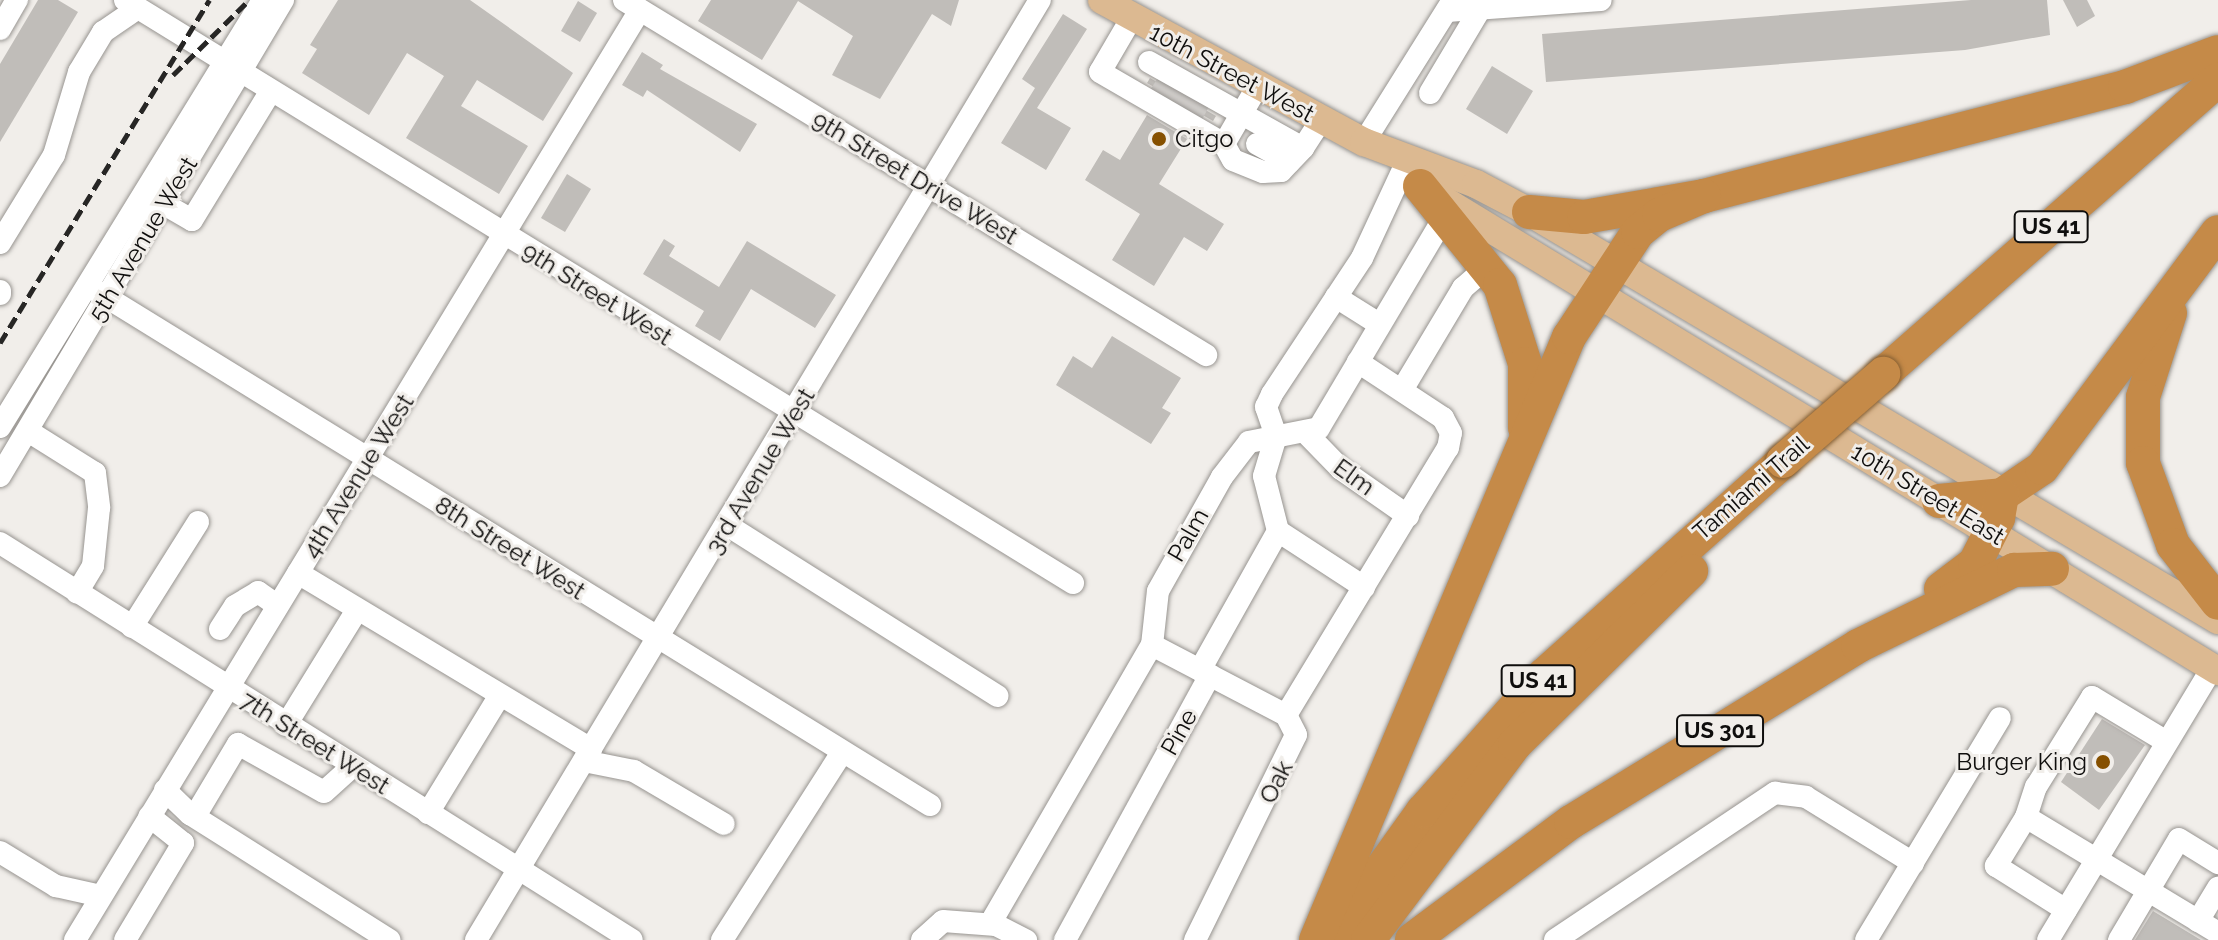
<!DOCTYPE html>
<html>
<head>
<meta charset="utf-8">
<style>
	body { margin:0 }
	#map { position:relative; width:2218px; height:940px; overflow:hidden; background:#f1eeea; font-family:Raleway,sans-serif }
	div>[style] { position:absolute }
	[style*='--x'] { left:calc(var(--x)*1px); top:calc(var(--y)*1px); width:calc(var(--w)*1px); rotate:calc(var(--a)*1deg) }
	.building>* { inset:0; background:#c0bdb9 }
	.minor-tunnel>* { height:22px; margin-top:-11px; transform-origin:0; background:repeating-linear-gradient(90deg,#cfccc9 0 22px,transparent 0 33px) }
	.roads { filter:drop-shadow(0 0 2px #979490) drop-shadow(0 0 2px #979490) }
	.minor>* { height:22px; margin:-11px; padding:0 11px; transform-origin:11px; border-radius:11px; background:#fff }
	.major>* { height:28px; margin:-14px; padding:0 14px; transform-origin:14px; border-radius:14px; background:#dcb991 }
	.highway>* { height:34px; margin:-17px; padding:0 17px; transform-origin:17px; border-radius:17px; background:#c58a48 }
	.rail>* { height:5px; margin-top:-2.5px; transform-origin:0; background:repeating-linear-gradient(90deg,#272625 0 12px,transparent 0 18px) }
	.bridges { filter:drop-shadow(0 0 2px #855f33) drop-shadow(0 0 2px #855f33) }
	.highway-bridge>* { height:34px; margin:-17px; padding:0 17px; transform-origin:17px; border-radius:17px; background:#c58a48 }
	.dots>* { width:22px; height:22px; translate:-50% -50%; box-sizing:border-box; border:4px solid #f1eeea; border-radius:50% }
	span { translate:-50% -50%; white-space:nowrap; text-align:center; line-height:1.15; -webkit-text-stroke:6px #f1eeea; paint-order:stroke }
	.shield-label span { padding:2px 6px; background:#f1eeea; border:2px solid; border-radius:6px; -webkit-text-stroke-width:0 }
	.shield-label { font-size:22px; color:#0f0e0d; font-weight:700 }
	.street-label { font-size:24px; color:#0f0e0d }
	.poi-label { font-size:24px; color:#0f0e0d }
	.left { translate:0 -50%; text-align:left }
	.right { translate:-100% -50%; text-align:right }
</style>
</head>
<body>
<div id="map">
	<div class="building">
		<div style="clip-path:polygon(38px 0,58px 0,78px 12px,0 142px,0 64px)"></div>
		<div style="clip-path:polygon(338px 0,470px 0,573px 73px,543px 121px,477px 80px,461px 106px,528px 146px,499px 194px,406px 138px,444px 76px,407px 53px,369px 115px,302px 73px,317px 49px,310px 45px)"></div>
		<div style="clip-path:polygon(711px 0,959px 0,951px 26px,932px 14px,880px 99px,832px 75px,853px 36px,798px 1px,762px 60px,698px 21px)"></div>
		<div style="clip-path:polygon(1971px 0,2047px 0,2050px 35px,1965px 50px,1546px 82px,1542px 34px)"></div>
		<div style="clip-path:polygon(2063px 0,2087px 0,2095px 16px,2077px 27px)"></div>
		<div style="clip-path:polygon(578px 1px,597px 13px,580px 42px,561px 31px)"></div>
		<div style="clip-path:polygon(1063px 14px,1087px 29px,1037px 108px,1071px 128px,1046px 170px,1001px 143px,1035px 88px,1022px 79px)"></div>
		<div style="clip-path:polygon(642px 52px,663px 65px,660px 69px,757px 124px,740px 152px,647px 90px,643px 97px,622px 85px)"></div>
		<div style="clip-path:polygon(1492px 66px,1533px 91px,1507px 134px,1466px 109px)"></div>
		<div style="clip-path:polygon(1150px 78px,1216px 116px,1213px 121px,1147px 83px)"></div>
		<div style="clip-path:polygon(1147px 115px,1187px 139px,1159px 184px,1224px 224px,1207px 251px,1184px 237px,1154px 286px,1112px 260px,1140px 214px,1085px 180px,1103px 150px,1120px 160px)"></div>
		<div style="clip-path:polygon(567px 174px,591px 189px,565px 232px,541px 218px)"></div>
		<div style="clip-path:polygon(664px 239px,675px 246px,669px 256px,719px 287px,747px 241px,836px 295px,815px 328px,751px 289px,720px 341px,695px 326px,704px 311px,643px 274px)"></div>
		<div style="clip-path:polygon(1112px 336px,1181px 378px,1162px 408px,1171px 413px,1151px 444px,1056px 385px,1073px 356px,1092px 368px)"></div>
		<div style="clip-path:polygon(2102px 719px,2145px 745px,2099px 810px,2061px 782px)"></div>
		<div style="clip-path:polygon(2153px 911px,2201px 940px,2135px 940px)"></div>
	</div>
	<div class="minor-tunnel">
		<div style="--x:1160;--y:95;--w:15;--a:-58"></div>
		<div style="--x:1176;--y:105;--w:15;--a:-62"></div>
		<div style="--x:1192;--y:115;--w:15;--a:-62"></div>
	</div>
	<div class="roads">
		<div class="minor">
			<div style="--x:125;--y:0;--w:1113;--a:31.59"></div>
			<div style="--x:624;--y:0;--w:682;--a:31.38"></div>
			<div style="--x:1447;--y:11;--w:154;--a:-4.1"></div>
			<div style="--x:1131;--y:19;--w:61;--a:120.3"></div>
			<div style="--x:1100;--y:72;--w:143;--a:30.1"></div>
			<div style="--x:1224;--y:144;--w:66;--a:-59.9"></div>
			<div style="--x:0;--y:29;--w:34;--a:-60"></div>
			<div style="--x:1149;--y:62;--w:176;--a:29.2"></div>
			<div style="--x:1303;--y:148;--w:33;--a:-57"></div>
			<div style="--x:1430;--y:93;--w:98;--a:-59.2"></div>
			<div style="--x:1364;--y:142;--w:168;--a:-57.9"></div>
			<div style="--x:1224;--y:144;--w:18;--a:61"></div>
			<div style="--x:1233;--y:160;--w:32;--a:22"></div>
			<div style="--x:1263;--y:172;--w:18;--a:-3"></div>
			<div style="--x:1281;--y:171;--w:32;--a:-46"></div>
			<div style="--x:1257;--y:144;--w:37;--a:29"></div>
			<div style="--x:164;--y:204;--w:32;--a:30"></div>
			<div style="--x:192;--y:220;--w:150;--a:-58.6"></div>
			<div style="--x:0;--y:243;--w:103;--a:-58.5"></div>
			<div style="--x:54;--y:155;--w:87;--a:-73.2"></div>
			<div style="--x:79;--y:72;--w:47;--a:-59"></div>
			<div style="--x:103;--y:32;--w:42;--a:-34.4"></div>
			<div style="--x:90;--y:287;--w:987;--a:31.66"></div>
			<div style="--x:0;--y:291;--w:3;--a:90"></div>
			<div style="--x:1336;--y:297;--w:51;--a:32.1"></div>
			<div style="--x:1402;--y:390;--w:119;--a:-59.1"></div>
			<div style="--x:1463;--y:288;--w:33;--a:-41"></div>
			<div style="--x:0;--y:427;--w:501;--a:-58.37"></div>
			<div style="--x:28;--y:431;--w:79;--a:32.1"></div>
			<div style="--x:95;--y:473;--w:35;--a:83"></div>
			<div style="--x:99;--y:508;--w:58;--a:95.9"></div>
			<div style="--x:93;--y:566;--w:31;--a:121"></div>
			<div style="--x:1306;--y:433;--w:50;--a:45.8"></div>
			<div style="--x:1341;--y:469;--w:82;--a:35"></div>
			<div style="--x:1276;--y:436;--w:31;--a:-109"></div>
			<div style="--x:1266;--y:407;--w:14;--a:-65"></div>
			<div style="--x:1272;--y:394;--w:163;--a:-56.5"></div>
			<div style="--x:1362;--y:258;--w:95;--a:-65.1"></div>
			<div style="--x:1276;--y:436;--w:42;--a:106.7"></div>
			<div style="--x:1264;--y:476;--w:57;--a:75.7"></div>
			<div style="--x:1278;--y:531;--w:103;--a:33.1"></div>
			<div style="--x:0;--y:476;--w:554;--a:-59.27"></div>
			<div style="--x:727;--y:525;--w:320;--a:32.3"></div>
			<div style="--x:0;--y:543;--w:746;--a:32.14"></div>
			<div style="--x:298;--y:573;--w:342;--a:31"></div>
			<div style="--x:132;--y:627;--w:124;--a:-57.8"></div>
			<div style="--x:220;--y:629;--w:27;--a:-57"></div>
			<div style="--x:235;--y:606;--w:27;--a:-31"></div>
			<div style="--x:258;--y:592;--w:24;--a:35"></div>
			<div style="--x:1152;--y:645;--w:151;--a:27.6"></div>
			<div style="--x:1286;--y:715;--w:22;--a:63"></div>
			<div style="--x:1296;--y:735;--w:229;--a:116.2"></div>
			<div style="--x:1200;--y:670;--w:159;--a:-60.7"></div>
			<div style="--x:1286;--y:715;--w:312;--a:-58.8"></div>
			<div style="--x:1448;--y:448;--w:15;--a:-79"></div>
			<div style="--x:1451;--y:433;--w:17;--a:-118"></div>
			<div style="--x:1443;--y:418;--w:102;--a:-146.6"></div>
			<div style="--x:286;--y:725;--w:135;--a:-58.3"></div>
			<div style="--x:584;--y:761;--w:51;--a:11.3"></div>
			<div style="--x:634;--y:771;--w:104;--a:30.5"></div>
			<div style="--x:165;--y:790;--w:35;--a:44"></div>
			<div style="--x:190;--y:814;--w:236;--a:32.3"></div>
			<div style="--x:428;--y:813;--w:138;--a:-58.6"></div>
			<div style="--x:195;--y:816;--w:84;--a:-59.2"></div>
			<div style="--x:238;--y:744;--w:98;--a:29.2"></div>
			<div style="--x:324;--y:792;--w:39;--a:-42"></div>
			<div style="--x:2026;--y:817;--w:32;--a:-72"></div>
			<div style="--x:2036;--y:787;--w:106;--a:-58.1"></div>
			<div style="--x:2092;--y:697;--w:87;--a:31"></div>
			<div style="--x:0;--y:852;--w:66;--a:31.3"></div>
			<div style="--x:56;--y:886;--w:46;--a:12.5"></div>
			<div style="--x:2066;--y:910;--w:83;--a:-147.8"></div>
			<div style="--x:1996;--y:866;--w:57;--a:-58.5"></div>
			<div style="--x:2026;--y:817;--w:224;--a:31.1"></div>
			<div style="--x:2198;--y:921;--w:39;--a:-59"></div>
			<div style="--x:990;--y:924;--w:323;--a:-59.9"></div>
			<div style="--x:1152;--y:645;--w:54;--a:-83.7"></div>
			<div style="--x:1158;--y:591;--w:131;--a:-60.7"></div>
			<div style="--x:1222;--y:477;--w:44;--a:-52.4"></div>
			<div style="--x:1249;--y:442;--w:71;--a:-11.3"></div>
			<div style="--x:1319;--y:428;--w:257;--a:-59.3"></div>
			<div style="--x:75;--y:940;--w:1088;--a:-58.72"></div>
			<div style="--x:125;--y:940;--w:113;--a:-59.1"></div>
			<div style="--x:183;--y:843;--w:43;--a:-141.5"></div>
			<div style="--x:476;--y:940;--w:1096;--a:-59.04"></div>
			<div style="--x:722;--y:940;--w:223;--a:-57.4"></div>
			<div style="--x:922;--y:940;--w:28;--a:-42"></div>
			<div style="--x:943;--y:921;--w:53;--a:4.3"></div>
			<div style="--x:996;--y:925;--w:34;--a:27"></div>
			<div style="--x:1065;--y:940;--w:302;--a:-61.3"></div>
			<div style="--x:1555;--y:940;--w:265;--a:-33.8"></div>
			<div style="--x:1775;--y:793;--w:31;--a:7"></div>
			<div style="--x:1806;--y:797;--w:126;--a:31.7"></div>
			<div style="--x:1866;--y:940;--w:259;--a:-58.9"></div>
			<div style="--x:2048;--y:940;--w:318;--a:-58.9"></div>
			<div style="--x:2119;--y:940;--w:117;--a:-59.3"></div>
			<div style="--x:2179;--y:839;--w:46;--a:31.6"></div>
		</div>
		<div class="major">
			<div style="--x:1102;--y:0;--w:298;--a:28.5"></div>
			<div style="--x:1364;--y:142;--w:120;--a:20.6"></div>
			<div style="--x:1476;--y:184;--w:60;--a:27.8"></div>
			<div style="--x:1529;--y:212;--w:801;--a:30.63"></div>
			<div style="--x:1432;--y:193;--w:920;--a:31.31"></div>
		</div>
		<div class="highway">
			<div style="--x:1420;--y:186;--w:127;--a:51.1"></div>
			<div style="--x:1500;--y:285;--w:83;--a:72.4"></div>
			<div style="--x:1525;--y:364;--w:64;--a:90"></div>
			<div style="--x:1529;--y:212;--w:55;--a:5.2"></div>
			<div style="--x:1584;--y:217;--w:122;--a:-9.9"></div>
			<div style="--x:1704;--y:196;--w:435;--a:-14.5"></div>
			<div style="--x:2125;--y:87;--w:99;--a:-20.6"></div>
			<div style="--x:2170;--y:313;--w:88;--a:107.8"></div>
			<div style="--x:2143;--y:397;--w:66;--a:90"></div>
			<div style="--x:2143;--y:463;--w:87;--a:69.9"></div>
			<div style="--x:2173;--y:545;--w:73;--a:52.2"></div>
			<div style="--x:1883;--y:374;--w:446;--a:-41.3"></div>
			<div style="--x:1939;--y:501;--w:63;--a:-5.4"></div>
			<div style="--x:2002;--y:495;--w:48;--a:-34"></div>
			<div style="--x:2042;--y:468;--w:294;--a:-53.3"></div>
			<div style="--x:1941;--y:589;--w:43;--a:-37.4"></div>
			<div style="--x:1975;--y:563;--w:51;--a:-62.9"></div>
			<div style="--x:1998;--y:518;--w:23;--a:-80"></div>
			<div style="--x:1336;--y:932;--w:149;--a:-54.3"></div>
			<div style="--x:1423;--y:811;--w:182;--a:-48.3"></div>
			<div style="--x:1544;--y:675;--w:321;--a:-41.8"></div>
			<div style="--x:1316;--y:940;--w:654;--a:-67.24"></div>
			<div style="--x:1569;--y:337;--w:126;--a:-56.7"></div>
			<div style="--x:1638;--y:232;--w:27;--a:-39"></div>
			<div style="--x:1659;--y:215;--w:49;--a:-22.9"></div>
			<div style="--x:1368;--y:940;--w:245;--a:-53.1"></div>
			<div style="--x:1515;--y:744;--w:247;--a:-44.5"></div>
			<div style="--x:1412;--y:940;--w:198;--a:-36.6"></div>
			<div style="--x:1571;--y:822;--w:337;--a:-31.5"></div>
			<div style="--x:1858;--y:646;--w:174;--a:-26"></div>
			<div style="--x:2014;--y:570;--w:38;--a:-2"></div>
		</div>
	</div>
	<div class="rail">
		<div style="--x:173;--y:75;--w:107;--a:-44.6"></div>
		<div style="--x:0;--y:343;--w:402;--a:-58.6"></div>
	</div>
	<div class="bridges">
		<div class="highway-bridge">
			<div style="--x:1783;--y:461;--w:133;--a:-41"></div>
		</div>
	</div>
	<div class="dots">
		<div style="left:1159px;top:139px;background:#865000"></div>
		<div style="left:2103px;top:762px;background:#865000"></div>
	</div>
	<div class="shield-label">
		<span style="left:2051px;top:227px">US 41</span>
		<span style="left:1538px;top:681px">US 41</span>
		<span style="left:1720px;top:731px">US 301</span>
	</div>
	<div class="street-label">
		<span style="left:1232px;top:73px;rotate:28deg">10th Street West</span>
		<span style="left:915px;top:178px;rotate:31deg">9th Street Drive West</span>
		<span style="left:143px;top:239px;rotate:-59deg">5th Avenue West</span>
		<span style="left:597px;top:294px;rotate:32deg">9th Street West</span>
		<span style="left:760px;top:471px;rotate:-59deg">3rd Avenue West</span>
		<span style="left:358px;top:476px;rotate:-58deg">4th Avenue West</span>
		<span style="left:1354px;top:477px;rotate:36deg">Elm</span>
		<span style="left:1751px;top:488px;rotate:-41deg">Tamiami Trail</span>
		<span style="left:1928px;top:494px;rotate:31deg">10th Street East</span>
		<span style="left:1188px;top:535px;rotate:-60deg">Palm</span>
		<span style="left:510px;top:548px;rotate:32deg">8th Street West</span>
		<span style="left:1179px;top:732px;rotate:-61deg">Pine</span>
		<span style="left:315px;top:743px;rotate:32deg">7th Street West</span>
		<span style="left:1276px;top:782px;rotate:-63deg">Oak</span>
	</div>
	<div class="poi-label">
		<span class="left" style="left:1175px;top:139px">Citgo</span>
		<span class="right" style="left:2087px;top:762px">Burger King</span>
	</div>
</div>
</body>
</html>
